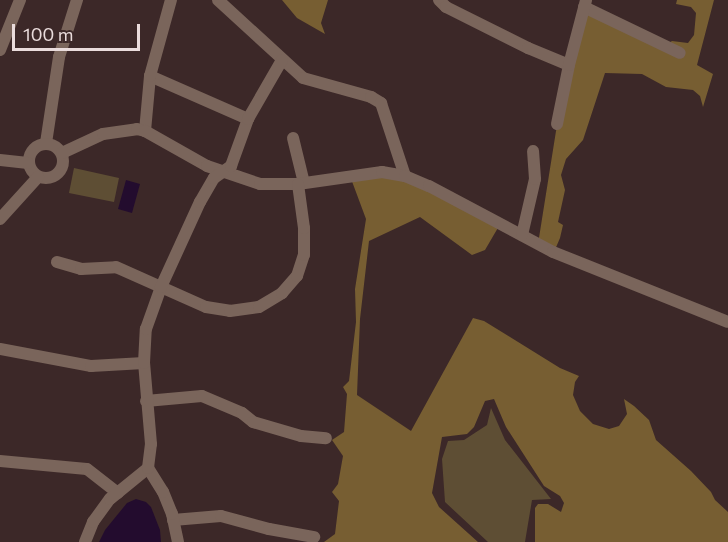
<!DOCTYPE html>
<html>
<head>
<meta charset="utf-8">
<style>
	body { margin:0 }
	#map { position:relative; width:728px; height:542px; overflow:hidden; background:#3c2828; font-family:Commissioner,sans-serif }
	div>[style] { position:absolute }
	[style*='--x'] { left:calc(var(--x)*1px); top:calc(var(--y)*1px); width:calc(var(--w)*1px); rotate:calc(var(--a)*1deg) }
	.green>* { inset:0; background:#5e4e34 }
	.forest>* { inset:0; background:#775e32 }
	.water>* { inset:0; background:#230c2e }
	.minor>* { height:12px; margin:-6px; padding:0 6px; transform-origin:6px; border-radius:6px; background:#7a655b }
	.minor>.ring { margin:-6px; padding:0; box-sizing:content-box; background:none; border:12px solid #7a655b; border-radius:50% }
	span { translate:-50% -50%; white-space:nowrap; text-align:center; line-height:1.15; -webkit-text-stroke:5px #3c2828; paint-order:stroke }
	.scale { position:absolute; left:12px; top:24px; width:128px; height:27px; box-sizing:border-box; border:3px solid #eadcdc; border-top:0; padding-left:8px; font-size:18px; line-height:21px; white-space:nowrap; color:#eadcdc; -webkit-text-stroke:4px #3c2828; paint-order:stroke }
</style>
</head>
<body>
<div id="map">
	<div class="green">
		<div style="clip-path:polygon(74px 168px,119px 178px,114px 202px,69px 193px)"></div>
		<div style="clip-path:polygon(491px 408px,505px 440px,551px 499px,532px 500px,525px 542px,488px 542px,445px 502px,442px 459px,448px 441px,464px 440px,487px 425px)"></div>
	</div>
	<div class="forest">
		<div style="clip-path:polygon(282px 0,328px 0,321px 23px,325px 34px,297px 18px)"></div>
		<div style="clip-path:polygon(677px 0,714px 0,697px 65px,713px 74px,703px 107px,700px 96px,693px 90px,666px 87px,642px 74px,605px 73px,583px 140px,566px 159px,561px 175px,565px 190px,558px 222px,563px 225px,560px 238px,554px 252px,538px 244px,556px 131px,585px 9px,666px 45px,672px 41px,688px 43px,694px 35px,696px 13px,691px 7px,676px 4px)"></div>
		<div style="clip-path:polygon(399px 175px,499px 226px,485px 250px,472px 255px,420px 217px,369px 241px,360px 319px,357px 395px,411px 431px,473px 318px,484px 321px,560px 368px,579px 376px,575px 382px,573px 395px,580px 411px,593px 424px,609px 429px,619px 426px,627px 414px,624px 399px,634px 406px,649px 420px,656px 440px,691px 471px,711px 492px,715px 500px,728px 512px,728px 542px,535px 542px,535px 508px,538px 504px,548px 504px,561px 512px,564px 503px,560px 496px,544px 486px,506px 427px,494px 399px,485px 401px,474px 427px,467px 434px,442px 437px,432px 493px,439px 507px,478px 542px,324px 542px,335px 534px,339px 501px,332px 492px,338px 484px,343px 456px,332px 440px,344px 432px,347px 394px,343px 387px,349px 381px,356px 322px,355px 289px,366px 219px,350px 176px)"></div>
	</div>
	<div class="water">
		<div style="clip-path:polygon(126px 180px,140px 184px,132px 213px,118px 209px)"></div>
		<div style="clip-path:polygon(136px 499px,146px 502px,151px 507px,160px 530px,161px 542px,99px 542px,105px 530px,127px 503px)"></div>
	</div>
	<div class="minor">
		<div style="--x:218;--y:0;--w:115;--a:42.5"></div>
		<div style="--x:303;--y:78;--w:71;--a:15.6"></div>
		<div style="--x:371;--y:97;--w:12;--a:31"></div>
		<div style="--x:381;--y:103;--w:77;--a:71.8"></div>
		<div style="--x:439;--y:0;--w:10;--a:45"></div>
		<div style="--x:446;--y:7;--w:92;--a:26.6"></div>
		<div style="--x:528;--y:48;--w:44;--a:22.5"></div>
		<div style="--x:584;--y:7;--w:106;--a:25.6"></div>
		<div style="--x:0;--y:50;--w:54;--a:-68.2"></div>
		<div style="--x:150;--y:76;--w:107;--a:23.7"></div>
		<div style="--x:557;--y:124;--w:60;--a:-78.5"></div>
		<div style="--x:569;--y:65;--w:67;--a:-75.3"></div>
		<div style="--x:145;--y:131;--w:55;--a:-84.8"></div>
		<div style="--x:150;--y:76;--w:79;--a:-74.6"></div>
		<div style="--x:293;--y:138;--w:46;--a:76.3"></div>
		<div style="--x:46;--y:143;--w:87;--a:-81.4"></div>
		<div style="--x:59;--y:57;--w:60;--a:-72.5"></div>
		<div class="ring" style="left:29px;top:144px;width:22px;height:22px"></div>
		<div style="--x:62;--y:153;--w:45;--a:-24.9"></div>
		<div style="--x:103;--y:134;--w:34;--a:-8"></div>
		<div style="--x:137;--y:129;--w:8;--a:14"></div>
		<div style="--x:145;--y:131;--w:71;--a:29.4"></div>
		<div style="--x:207;--y:166;--w:56;--a:18.8"></div>
		<div style="--x:260;--y:184;--w:38;--a:0"></div>
		<div style="--x:298;--y:184;--w:85;--a:-8.1"></div>
		<div style="--x:382;--y:172;--w:23;--a:10"></div>
		<div style="--x:405;--y:176;--w:26;--a:23"></div>
		<div style="--x:429;--y:186;--w:140;--a:28"></div>
		<div style="--x:553;--y:252;--w:188;--a:21.8"></div>
		<div style="--x:0;--y:160;--w:28;--a:6"></div>
		<div style="--x:0;--y:219;--w:57;--a:-47.9"></div>
		<div style="--x:522;--y:235;--w:57;--a:-76.9"></div>
		<div style="--x:535;--y:179;--w:28;--a:-94"></div>
		<div style="--x:57;--y:262;--w:25;--a:16"></div>
		<div style="--x:81;--y:269;--w:35;--a:-3"></div>
		<div style="--x:116;--y:267;--w:98;--a:24"></div>
		<div style="--x:206;--y:307;--w:24;--a:9"></div>
		<div style="--x:230;--y:311;--w:29;--a:-8"></div>
		<div style="--x:259;--y:307;--w:27;--a:-31"></div>
		<div style="--x:282;--y:293;--w:23;--a:-49"></div>
		<div style="--x:297;--y:276;--w:22;--a:-72"></div>
		<div style="--x:304;--y:255;--w:27;--a:-90"></div>
		<div style="--x:304;--y:228;--w:44;--a:-97.8"></div>
		<div style="--x:0;--y:349;--w:93;--a:10.6"></div>
		<div style="--x:91;--y:366;--w:53;--a:-3.2"></div>
		<div style="--x:146;--y:401;--w:56;--a:-5.1"></div>
		<div style="--x:202;--y:396;--w:43;--a:23"></div>
		<div style="--x:242;--y:413;--w:14;--a:39"></div>
		<div style="--x:253;--y:422;--w:50;--a:16.3"></div>
		<div style="--x:301;--y:436;--w:25;--a:5"></div>
		<div style="--x:0;--y:461;--w:87;--a:5.3"></div>
		<div style="--x:87;--y:469;--w:39;--a:38"></div>
		<div style="--x:173;--y:520;--w:48;--a:-4.8"></div>
		<div style="--x:221;--y:516;--w:50;--a:15.2"></div>
		<div style="--x:269;--y:529;--w:46;--a:10.1"></div>
		<div style="--x:85;--y:542;--w:22;--a:-68"></div>
		<div style="--x:93;--y:522;--w:29;--a:-54"></div>
		<div style="--x:110;--y:499;--w:49;--a:-39.2"></div>
		<div style="--x:178;--y:542;--w:29;--a:-102"></div>
		<div style="--x:172;--y:514;--w:24;--a:-112"></div>
		<div style="--x:163;--y:492;--w:28;--a:-122"></div>
		<div style="--x:148;--y:468;--w:24;--a:-83"></div>
		<div style="--x:151;--y:444;--w:81;--a:-94.9"></div>
		<div style="--x:144;--y:363;--w:34;--a:-87"></div>
		<div style="--x:146;--y:329;--w:45;--a:-70.3"></div>
		<div style="--x:161;--y:287;--w:94;--a:-65.4"></div>
		<div style="--x:200;--y:202;--w:28;--a:-60"></div>
		<div style="--x:214;--y:178;--w:21;--a:-35"></div>
		<div style="--x:231;--y:166;--w:50;--a:-70.1"></div>
		<div style="--x:248;--y:119;--w:68;--a:-60"></div>
	</div>
	<div class="scale">100 m</div>
</div>
</body>
</html>
